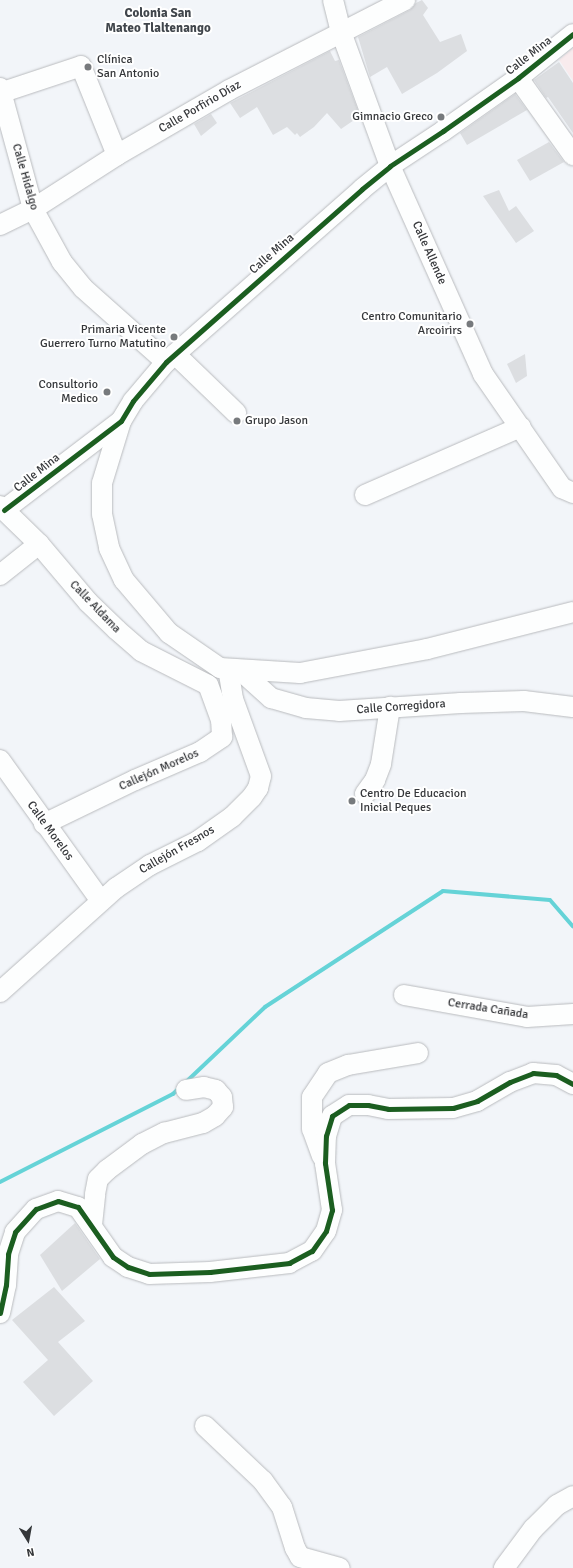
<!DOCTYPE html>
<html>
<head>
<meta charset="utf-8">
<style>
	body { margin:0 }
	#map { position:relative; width:573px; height:1568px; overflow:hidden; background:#f2f5f9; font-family:Signika,sans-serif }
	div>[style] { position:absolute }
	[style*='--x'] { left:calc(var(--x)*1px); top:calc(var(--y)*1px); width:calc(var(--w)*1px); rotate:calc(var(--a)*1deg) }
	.commercial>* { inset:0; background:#f8ebed }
	.stream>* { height:4px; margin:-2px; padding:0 2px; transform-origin:2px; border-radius:2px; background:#65d3d7 }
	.building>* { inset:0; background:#dcdee1 }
	.roads { filter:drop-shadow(0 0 1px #b9bbbe) drop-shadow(0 0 1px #b9bbbe) }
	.minor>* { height:20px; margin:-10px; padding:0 10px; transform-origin:10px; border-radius:10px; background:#fdfefe }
	.cycleway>* { height:5px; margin:-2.5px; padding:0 2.5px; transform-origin:2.5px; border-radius:2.5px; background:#1b5e20 }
	.dots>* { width:11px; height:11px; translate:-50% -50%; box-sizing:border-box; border:2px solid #fff; border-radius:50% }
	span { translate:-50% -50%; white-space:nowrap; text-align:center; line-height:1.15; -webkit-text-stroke:4px #fff; paint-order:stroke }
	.street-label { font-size:12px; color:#35373a }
	.poi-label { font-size:12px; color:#35373a }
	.left { translate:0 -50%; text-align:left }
	.right { translate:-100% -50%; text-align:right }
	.neighbourhood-label { font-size:13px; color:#41464c; font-weight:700 }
	.north { position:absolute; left:8px; top:1520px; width:40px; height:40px; -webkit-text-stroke:3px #fff; paint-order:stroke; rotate:169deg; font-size:11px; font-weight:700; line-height:16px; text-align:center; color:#35373a }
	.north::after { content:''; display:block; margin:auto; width:14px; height:18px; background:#35373a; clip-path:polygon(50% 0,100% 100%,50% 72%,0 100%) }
</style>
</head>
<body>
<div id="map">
	<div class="commercial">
		<div style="clip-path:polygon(573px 48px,573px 81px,559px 60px)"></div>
	</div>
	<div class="stream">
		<div style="--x:186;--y:1082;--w:109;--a:-43.5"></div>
		<div style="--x:265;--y:1007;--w:212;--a:-33.1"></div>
		<div style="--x:443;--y:891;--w:107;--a:4.8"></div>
		<div style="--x:550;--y:900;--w:35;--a:49"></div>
		<div style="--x:0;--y:1182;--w:194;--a:-27"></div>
		<div style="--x:173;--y:1094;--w:8;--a:-45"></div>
	</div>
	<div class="building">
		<div style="clip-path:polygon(422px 0,428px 8px,423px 15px,440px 42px,461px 34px,467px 51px,437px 73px,402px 94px,387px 67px,370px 77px,358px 37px,410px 10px,416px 3px)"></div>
		<div style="clip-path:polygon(330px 51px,335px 61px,339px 60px,360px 116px,341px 129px,327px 113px,314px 127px,300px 137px,297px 133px,295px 135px,287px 127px,273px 135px,257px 107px,240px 118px,230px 103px)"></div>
		<div style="clip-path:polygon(559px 62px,573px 83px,573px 133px,548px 97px,546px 98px,534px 80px)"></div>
		<div style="clip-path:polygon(515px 94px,527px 110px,467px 145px,460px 133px)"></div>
		<div style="clip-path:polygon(211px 114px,217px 123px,201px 136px,194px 124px)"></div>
		<div style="clip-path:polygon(549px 142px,564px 162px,530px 181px,517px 160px)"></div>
		<div style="clip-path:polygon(499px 190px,509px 211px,516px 206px,534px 231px,516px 243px,483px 196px)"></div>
		<div style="clip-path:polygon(525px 354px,527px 376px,516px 383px,507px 364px)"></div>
		<div style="clip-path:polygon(75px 1223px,100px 1259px,62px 1291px,40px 1255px)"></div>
		<div style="clip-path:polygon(54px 1287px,85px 1321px,58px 1342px,93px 1381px,54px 1416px,23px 1382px,48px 1360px,12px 1320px)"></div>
	</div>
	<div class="roads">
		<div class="minor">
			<div style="--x:333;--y:0;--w:33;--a:76"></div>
			<div style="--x:341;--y:32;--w:143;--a:69.9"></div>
			<div style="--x:390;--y:166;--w:228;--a:65.9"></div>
			<div style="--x:483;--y:374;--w:139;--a:55.3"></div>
			<div style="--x:562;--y:488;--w:12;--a:24"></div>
			<div style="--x:518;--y:78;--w:95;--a:54.5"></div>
			<div style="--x:0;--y:88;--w:125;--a:74.7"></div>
			<div style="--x:33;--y:209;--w:60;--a:61.3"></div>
			<div style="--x:62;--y:262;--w:33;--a:51"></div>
			<div style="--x:83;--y:288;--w:111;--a:41.7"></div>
			<div style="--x:0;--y:93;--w:85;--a:-18.4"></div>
			<div style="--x:81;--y:66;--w:96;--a:68"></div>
			<div style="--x:0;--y:225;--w:37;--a:-26"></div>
			<div style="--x:33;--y:209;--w:100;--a:-32.7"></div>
			<div style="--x:117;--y:155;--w:129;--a:-30.1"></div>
			<div style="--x:229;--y:90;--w:198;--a:-27.1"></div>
			<div style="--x:175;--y:354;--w:85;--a:44"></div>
			<div style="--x:121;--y:421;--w:65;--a:107"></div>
			<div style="--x:102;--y:483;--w:31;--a:90"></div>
			<div style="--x:102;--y:514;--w:35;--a:78"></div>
			<div style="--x:109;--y:548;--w:35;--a:65"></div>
			<div style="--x:124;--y:580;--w:70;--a:49.7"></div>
			<div style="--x:169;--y:633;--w:62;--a:34.5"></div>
			<div style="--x:220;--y:668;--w:80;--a:3.6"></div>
			<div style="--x:300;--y:673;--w:129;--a:-10.7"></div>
			<div style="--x:427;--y:649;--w:151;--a:-14.2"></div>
			<div style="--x:365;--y:495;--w:170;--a:-23.6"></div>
			<div style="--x:0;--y:506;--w:54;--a:44.3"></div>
			<div style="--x:39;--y:544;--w:76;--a:49.8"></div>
			<div style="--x:88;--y:602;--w:40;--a:44"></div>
			<div style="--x:117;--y:630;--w:32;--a:41"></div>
			<div style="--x:141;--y:651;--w:75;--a:26.9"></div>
			<div style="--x:4;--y:510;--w:147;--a:-37.3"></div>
			<div style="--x:121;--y:421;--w:23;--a:-59"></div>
			<div style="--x:133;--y:401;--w:51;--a:-49.8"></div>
			<div style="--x:166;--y:362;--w:261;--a:-41.4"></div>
			<div style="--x:362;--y:189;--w:36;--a:-39"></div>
			<div style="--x:390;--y:166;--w:64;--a:-33.4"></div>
			<div style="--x:443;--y:131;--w:92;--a:-35.2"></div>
			<div style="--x:518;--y:78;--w:70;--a:-38.7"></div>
			<div style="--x:0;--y:575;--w:50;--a:-38.5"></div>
			<div style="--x:240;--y:670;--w:42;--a:42.1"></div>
			<div style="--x:271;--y:698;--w:36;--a:16"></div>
			<div style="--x:306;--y:708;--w:33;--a:5"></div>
			<div style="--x:339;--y:711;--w:122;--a:-3.8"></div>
			<div style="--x:461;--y:703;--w:63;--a:-1.8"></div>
			<div style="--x:524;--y:701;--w:49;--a:7"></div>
			<div style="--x:0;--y:760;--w:173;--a:54.4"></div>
			<div style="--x:365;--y:794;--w:17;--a:-54"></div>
			<div style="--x:375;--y:780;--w:17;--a:-69"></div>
			<div style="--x:381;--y:764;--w:58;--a:-81"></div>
			<div style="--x:44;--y:824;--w:101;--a:-25.8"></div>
			<div style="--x:135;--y:780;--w:71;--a:-23.3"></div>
			<div style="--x:200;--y:752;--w:27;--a:-34"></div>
			<div style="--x:222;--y:737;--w:17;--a:-93"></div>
			<div style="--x:221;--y:720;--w:37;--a:-110"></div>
			<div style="--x:0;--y:992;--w:156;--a:-41.9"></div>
			<div style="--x:116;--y:888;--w:41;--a:-34.1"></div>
			<div style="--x:150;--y:865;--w:54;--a:-26.6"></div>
			<div style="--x:198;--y:841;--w:42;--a:-35.2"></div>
			<div style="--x:232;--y:817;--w:28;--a:-45"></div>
			<div style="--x:252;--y:797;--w:11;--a:-56"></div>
			<div style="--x:258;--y:788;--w:12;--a:-76"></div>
			<div style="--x:261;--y:776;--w:82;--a:-110"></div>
			<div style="--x:233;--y:699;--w:30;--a:-99"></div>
			<div style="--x:404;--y:995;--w:125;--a:10.1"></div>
			<div style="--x:527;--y:1017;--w:46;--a:-3.7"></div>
			<div style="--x:322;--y:1156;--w:29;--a:-110"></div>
			<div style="--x:312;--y:1129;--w:32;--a:-90"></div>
			<div style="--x:312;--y:1097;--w:29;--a:-56"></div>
			<div style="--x:328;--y:1073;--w:22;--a:-22"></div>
			<div style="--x:348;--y:1065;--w:71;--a:-9.7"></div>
			<div style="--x:92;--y:1225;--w:31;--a:-84"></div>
			<div style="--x:95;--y:1194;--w:15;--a:-79"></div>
			<div style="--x:98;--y:1179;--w:13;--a:-45"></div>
			<div style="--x:107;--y:1170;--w:44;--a:-36.6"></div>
			<div style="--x:142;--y:1144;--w:25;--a:-27"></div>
			<div style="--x:164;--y:1133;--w:40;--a:-14.4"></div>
			<div style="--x:203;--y:1123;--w:14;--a:-30"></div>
			<div style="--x:215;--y:1116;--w:12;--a:-48"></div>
			<div style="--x:223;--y:1107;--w:10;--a:-96"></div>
			<div style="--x:222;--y:1097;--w:9;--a:-131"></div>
			<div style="--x:216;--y:1090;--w:12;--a:-166"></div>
			<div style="--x:204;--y:1087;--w:18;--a:171"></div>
			<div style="--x:0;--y:1313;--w:29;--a:-78"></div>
			<div style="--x:6;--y:1285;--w:31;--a:-86"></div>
			<div style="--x:8;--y:1254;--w:23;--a:-72"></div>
			<div style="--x:15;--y:1232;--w:31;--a:-48"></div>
			<div style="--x:36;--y:1209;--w:23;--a:-20"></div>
			<div style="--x:58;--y:1201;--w:21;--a:17"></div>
			<div style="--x:78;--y:1207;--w:61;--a:55"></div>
			<div style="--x:113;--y:1257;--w:18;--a:34"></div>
			<div style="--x:128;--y:1267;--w:22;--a:18"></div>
			<div style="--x:149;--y:1274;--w:61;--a:-1.9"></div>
			<div style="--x:210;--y:1272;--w:80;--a:-6.5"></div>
			<div style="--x:289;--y:1263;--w:26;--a:-28"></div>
			<div style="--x:312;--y:1251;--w:24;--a:-55"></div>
			<div style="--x:326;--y:1231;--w:22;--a:-74"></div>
			<div style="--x:332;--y:1210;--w:48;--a:-98.5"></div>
			<div style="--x:325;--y:1163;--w:27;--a:-88"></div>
			<div style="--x:326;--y:1136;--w:21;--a:-73"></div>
			<div style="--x:332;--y:1116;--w:20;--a:-33"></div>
			<div style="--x:349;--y:1105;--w:19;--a:0"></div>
			<div style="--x:368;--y:1105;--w:20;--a:11"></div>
			<div style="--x:388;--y:1109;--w:65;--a:-0.9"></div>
			<div style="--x:453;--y:1108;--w:25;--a:-16"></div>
			<div style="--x:477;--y:1101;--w:38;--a:-30"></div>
			<div style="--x:510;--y:1082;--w:25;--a:-21"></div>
			<div style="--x:533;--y:1073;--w:23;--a:5"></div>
			<div style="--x:556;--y:1075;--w:19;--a:28"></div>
			<div style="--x:205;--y:1426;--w:80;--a:43.5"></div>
			<div style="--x:263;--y:1481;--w:32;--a:54"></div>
			<div style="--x:282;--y:1507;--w:43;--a:72.4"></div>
			<div style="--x:295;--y:1548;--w:10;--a:61"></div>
			<div style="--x:300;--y:1557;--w:41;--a:15.4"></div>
			<div style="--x:504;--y:1568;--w:49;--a:-53.4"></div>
			<div style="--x:533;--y:1529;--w:34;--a:-45"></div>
			<div style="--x:557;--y:1505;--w:18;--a:-29"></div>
		</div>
	</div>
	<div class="cycleway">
		<div style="--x:4;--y:510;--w:147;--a:-37.3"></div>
		<div style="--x:121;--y:421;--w:23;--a:-59"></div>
		<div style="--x:133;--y:401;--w:51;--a:-49.8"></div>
		<div style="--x:166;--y:362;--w:261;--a:-41.4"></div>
		<div style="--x:362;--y:189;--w:36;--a:-39"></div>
		<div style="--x:390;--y:166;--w:64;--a:-33.4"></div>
		<div style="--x:443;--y:131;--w:92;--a:-35.2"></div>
		<div style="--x:518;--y:78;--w:70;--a:-38.7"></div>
		<div style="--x:0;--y:1313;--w:29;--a:-78"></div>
		<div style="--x:6;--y:1285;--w:31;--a:-86"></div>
		<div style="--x:8;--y:1254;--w:23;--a:-72"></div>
		<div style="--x:15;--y:1232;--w:31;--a:-48"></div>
		<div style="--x:36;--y:1209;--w:23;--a:-20"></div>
		<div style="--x:58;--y:1201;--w:21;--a:17"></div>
		<div style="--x:78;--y:1207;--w:61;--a:55"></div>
		<div style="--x:113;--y:1257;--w:18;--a:34"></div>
		<div style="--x:128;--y:1267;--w:22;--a:18"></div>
		<div style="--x:149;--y:1274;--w:61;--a:-1.9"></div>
		<div style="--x:210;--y:1272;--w:80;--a:-6.5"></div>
		<div style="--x:289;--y:1263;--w:26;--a:-28"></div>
		<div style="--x:312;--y:1251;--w:24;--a:-55"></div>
		<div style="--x:326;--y:1231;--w:22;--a:-74"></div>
		<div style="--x:332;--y:1210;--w:48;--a:-98.5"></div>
		<div style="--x:325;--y:1163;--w:27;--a:-88"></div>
		<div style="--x:326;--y:1136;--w:21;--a:-73"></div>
		<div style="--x:332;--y:1116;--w:20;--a:-33"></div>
		<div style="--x:349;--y:1105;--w:19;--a:0"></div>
		<div style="--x:368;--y:1105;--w:20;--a:11"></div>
		<div style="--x:388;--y:1109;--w:65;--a:-0.9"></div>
		<div style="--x:453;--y:1108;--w:25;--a:-16"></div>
		<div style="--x:477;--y:1101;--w:38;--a:-30"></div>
		<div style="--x:510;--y:1082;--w:25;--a:-21"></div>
		<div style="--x:533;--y:1073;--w:23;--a:5"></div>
		<div style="--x:556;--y:1075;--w:19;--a:28"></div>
	</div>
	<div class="dots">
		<div style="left:88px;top:67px;background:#777a7d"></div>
		<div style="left:441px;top:117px;background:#777a7d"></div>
		<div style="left:470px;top:324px;background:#777a7d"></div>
		<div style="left:174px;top:337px;background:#777a7d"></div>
		<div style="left:107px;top:392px;background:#777a7d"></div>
		<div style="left:237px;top:421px;background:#777a7d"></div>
		<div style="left:352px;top:801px;background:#777a7d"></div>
	</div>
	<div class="street-label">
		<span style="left:529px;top:56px;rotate:-38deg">Calle Mina</span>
		<span style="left:200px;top:107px;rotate:-30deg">Calle Porfirio Díaz</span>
		<span style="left:25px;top:177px;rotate:74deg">Calle Hidalgo</span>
		<span style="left:429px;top:253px;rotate:66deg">Calle Allende</span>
		<span style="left:272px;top:254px;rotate:-41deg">Calle Mina</span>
		<span style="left:37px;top:473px;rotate:-38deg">Calle Mina</span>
		<span style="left:95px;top:607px;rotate:46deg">Calle Aldama</span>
		<span style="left:401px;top:707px;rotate:-4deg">Calle Corregidora</span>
		<span style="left:159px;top:770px;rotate:-24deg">Callejón Morelos</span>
		<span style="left:50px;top:831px;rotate:54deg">Calle Morelos</span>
		<span style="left:177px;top:850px;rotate:-30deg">Callejón Fresnos</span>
		<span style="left:488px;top:1009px;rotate:9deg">Cerrada Cañada</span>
	</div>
	<div class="poi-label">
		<span class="left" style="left:97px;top:67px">Clínica<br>San Antonio</span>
		<span class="right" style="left:433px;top:117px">Gimnacio Greco</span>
		<span class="right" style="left:462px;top:324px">Centro Comunitario<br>Arcoirirs</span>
		<span class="right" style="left:166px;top:337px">Primaria Vicente<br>Guerrero Turno Matutino</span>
		<span class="right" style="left:98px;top:392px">Consultorio<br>Medico</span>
		<span class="left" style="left:245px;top:421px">Grupo Jason</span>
		<span class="left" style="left:360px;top:801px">Centro De Educacion<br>Inicial Peques</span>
	</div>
	<div class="neighbourhood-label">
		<span style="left:158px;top:21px">Colonia San<br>Mateo Tlaltenango</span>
	</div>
	<div class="north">N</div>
</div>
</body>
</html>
